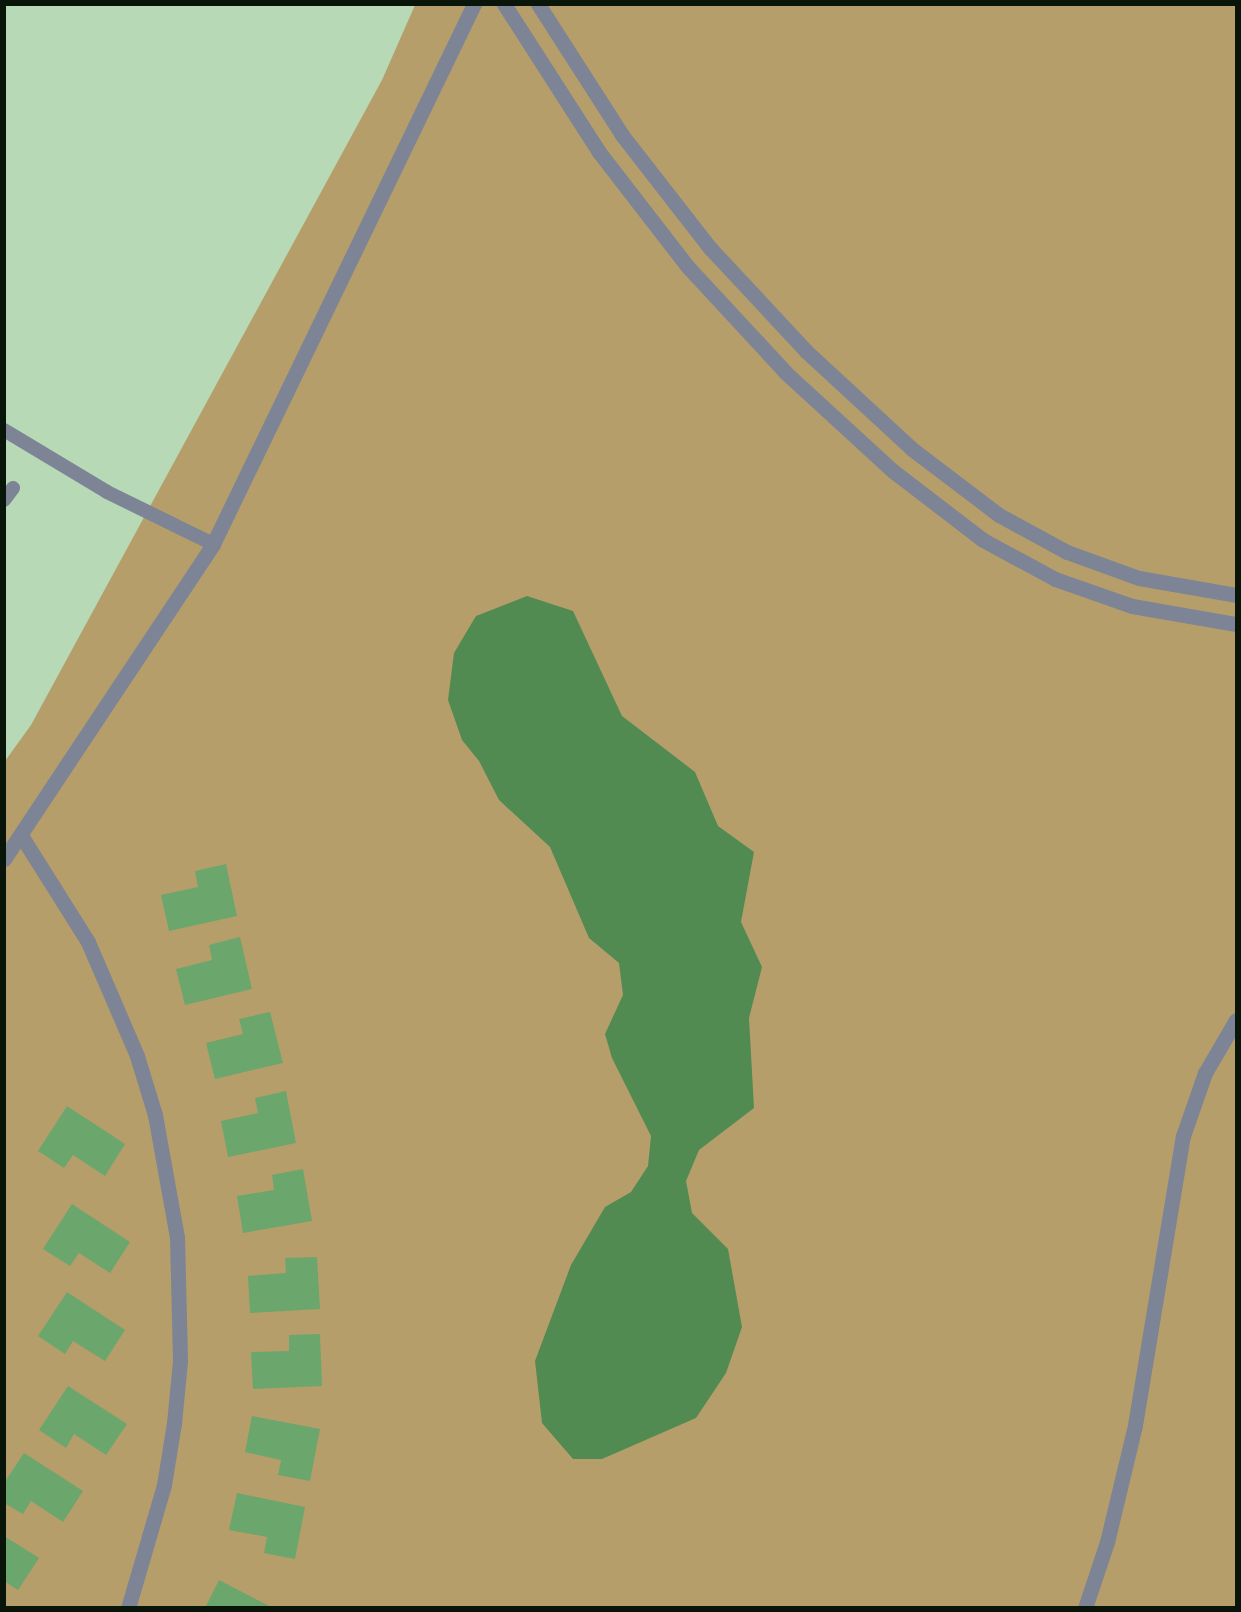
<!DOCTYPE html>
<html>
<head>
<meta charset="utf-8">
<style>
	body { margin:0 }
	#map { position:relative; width:1241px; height:1612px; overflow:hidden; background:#b7d9b6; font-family:"Playfair Display",serif }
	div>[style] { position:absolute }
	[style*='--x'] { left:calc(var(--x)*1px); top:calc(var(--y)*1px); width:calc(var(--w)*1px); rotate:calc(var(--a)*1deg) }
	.green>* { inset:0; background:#b69e6b }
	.water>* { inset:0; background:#518b52 }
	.building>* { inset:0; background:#6ba66c }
	.lane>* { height:14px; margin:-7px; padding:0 7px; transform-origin:7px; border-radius:7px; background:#7c8495 }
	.street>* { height:15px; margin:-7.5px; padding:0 7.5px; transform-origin:7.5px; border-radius:7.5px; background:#7c8495 }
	span { translate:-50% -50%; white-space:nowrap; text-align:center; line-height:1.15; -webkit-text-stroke:4.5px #c4e6c3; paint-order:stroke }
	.frame { position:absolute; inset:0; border:6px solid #091509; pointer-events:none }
</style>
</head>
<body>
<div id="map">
	<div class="green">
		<div style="clip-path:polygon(415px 5px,1236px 5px,1236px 1607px,5px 1608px,5px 761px,31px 725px,382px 80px)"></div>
	</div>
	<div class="water">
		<div style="clip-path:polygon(527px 596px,573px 611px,622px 716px,695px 772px,718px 826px,754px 852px,741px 922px,762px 967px,749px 1018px,754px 1108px,699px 1150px,686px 1181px,692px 1213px,728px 1249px,742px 1327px,726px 1373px,696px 1418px,602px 1459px,573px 1459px,542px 1423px,535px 1361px,571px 1265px,605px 1207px,631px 1192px,648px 1166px,651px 1136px,612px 1058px,605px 1034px,623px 995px,619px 963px,589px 938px,550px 847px,499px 800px,479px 761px,462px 740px,448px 700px,454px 653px,476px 616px)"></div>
	</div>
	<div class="building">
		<div style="clip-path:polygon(226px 864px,237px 916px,169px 931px,161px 895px,198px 887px,195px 871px)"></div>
		<div style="clip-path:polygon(240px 937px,252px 989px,185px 1005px,176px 969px,212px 960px,209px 945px)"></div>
		<div style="clip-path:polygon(270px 1012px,283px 1063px,215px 1079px,206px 1043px,243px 1034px,239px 1019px)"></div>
		<div style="clip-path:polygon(286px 1091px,296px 1143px,228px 1157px,221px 1121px,258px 1113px,255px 1098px)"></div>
		<div style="clip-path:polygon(67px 1106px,125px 1144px,105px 1176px,73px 1155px,64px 1168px,38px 1151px)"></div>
		<div style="clip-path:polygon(303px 1169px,312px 1221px,243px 1233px,237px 1196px,274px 1190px,272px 1175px)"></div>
		<div style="clip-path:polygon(72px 1204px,130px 1242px,110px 1273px,79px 1253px,70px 1266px,43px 1249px)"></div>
		<div style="clip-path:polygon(317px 1257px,320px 1309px,250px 1313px,248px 1276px,286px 1273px,285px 1258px)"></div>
		<div style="clip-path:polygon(67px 1292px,125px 1330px,105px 1361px,73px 1341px,65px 1354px,38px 1336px)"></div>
		<div style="clip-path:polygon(320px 1334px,322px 1386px,253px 1389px,251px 1352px,289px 1351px,289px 1335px)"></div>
		<div style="clip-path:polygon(68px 1386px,127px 1424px,106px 1455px,74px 1434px,66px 1448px,39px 1430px)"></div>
		<div style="clip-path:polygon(252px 1416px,320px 1429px,310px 1481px,278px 1475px,281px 1460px,245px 1452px)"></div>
		<div style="clip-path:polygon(24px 1453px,83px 1491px,63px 1522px,31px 1501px,23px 1514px,4px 1503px,4px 1483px)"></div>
		<div style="clip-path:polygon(237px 1493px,305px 1507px,295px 1559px,264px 1553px,267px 1537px,229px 1530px)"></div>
		<div style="clip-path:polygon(4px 1536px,39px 1558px,18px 1590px,4px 1581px)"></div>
		<div style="clip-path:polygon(219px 1580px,273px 1608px,205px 1608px)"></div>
	</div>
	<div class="lane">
		<div style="--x:4;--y:430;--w:120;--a:31"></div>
		<div style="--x:107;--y:492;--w:118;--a:26.1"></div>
		<div style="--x:4;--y:500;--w:15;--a:-53"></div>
	</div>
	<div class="street">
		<div style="--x:504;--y:4;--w:176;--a:57.3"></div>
		<div style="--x:599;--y:152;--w:145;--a:52.3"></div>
		<div style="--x:688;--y:267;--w:144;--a:47.2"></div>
		<div style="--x:786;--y:373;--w:145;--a:42.5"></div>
		<div style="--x:893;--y:471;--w:113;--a:37.5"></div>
		<div style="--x:983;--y:540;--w:82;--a:28.4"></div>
		<div style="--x:1055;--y:579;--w:82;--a:19.3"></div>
		<div style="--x:1132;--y:606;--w:106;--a:9.8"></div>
		<div style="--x:538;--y:4;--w:156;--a:57.3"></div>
		<div style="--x:622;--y:135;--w:143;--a:52.1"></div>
		<div style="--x:710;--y:248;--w:142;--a:47"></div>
		<div style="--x:807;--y:352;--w:143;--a:42.7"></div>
		<div style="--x:912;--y:449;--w:109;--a:37.2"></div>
		<div style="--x:999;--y:515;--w:77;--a:28.6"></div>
		<div style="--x:1067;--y:552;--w:77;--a:19.9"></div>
		<div style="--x:1139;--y:578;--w:98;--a:9.9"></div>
		<div style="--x:22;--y:837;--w:124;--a:57.8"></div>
		<div style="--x:88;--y:942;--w:124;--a:66.7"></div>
		<div style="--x:137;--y:1056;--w:62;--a:73"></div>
		<div style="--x:155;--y:1115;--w:124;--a:79.8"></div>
		<div style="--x:177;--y:1237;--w:124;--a:88.6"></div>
		<div style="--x:180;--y:1361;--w:62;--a:95.5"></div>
		<div style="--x:174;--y:1423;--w:63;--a:99.2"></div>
		<div style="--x:164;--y:1485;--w:128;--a:106.3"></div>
		<div style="--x:4;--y:859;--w:378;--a:-56.4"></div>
		<div style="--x:213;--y:544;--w:600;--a:-64.2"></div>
		<div style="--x:1085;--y:1608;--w:70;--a:-71.6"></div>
		<div style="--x:1107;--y:1542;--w:120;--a:-76.5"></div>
		<div style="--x:1135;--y:1425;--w:293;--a:-80.6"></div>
		<div style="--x:1183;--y:1136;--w:67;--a:-70.8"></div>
		<div style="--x:1205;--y:1073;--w:61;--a:-59.7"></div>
	</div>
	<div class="frame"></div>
</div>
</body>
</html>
